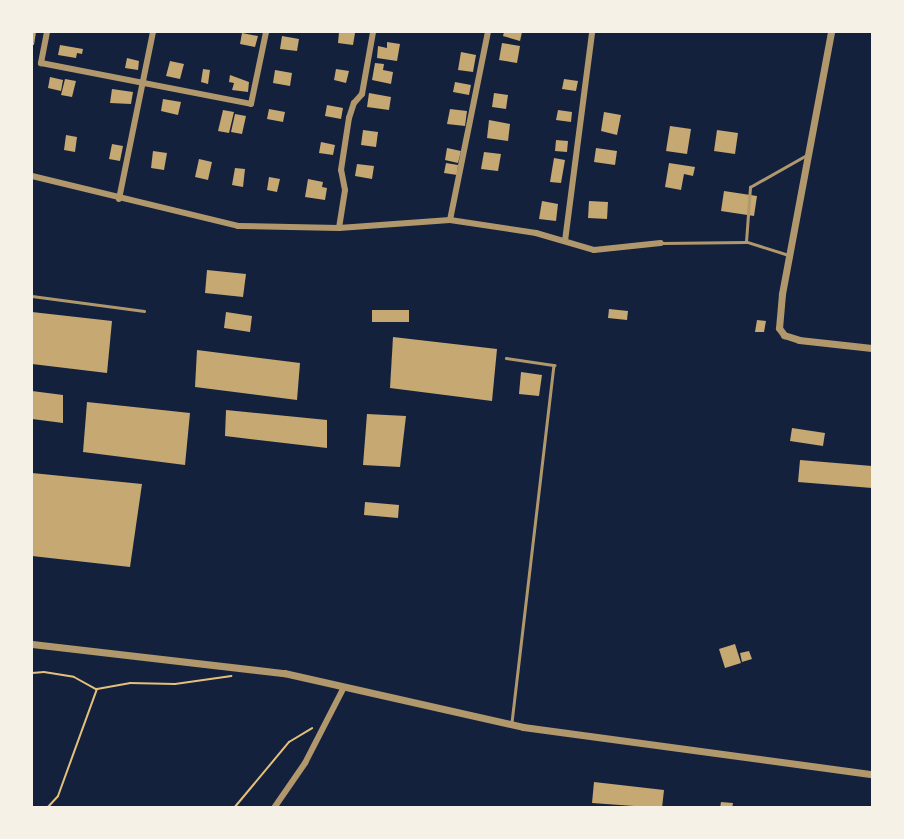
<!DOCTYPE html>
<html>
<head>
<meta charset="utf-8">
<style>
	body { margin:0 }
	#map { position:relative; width:904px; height:839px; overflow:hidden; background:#14213d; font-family:"IBM Plex Serif",serif }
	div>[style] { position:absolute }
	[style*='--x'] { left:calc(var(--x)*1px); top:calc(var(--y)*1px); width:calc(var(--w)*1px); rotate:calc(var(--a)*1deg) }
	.building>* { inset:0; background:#c6a872 }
	.path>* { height:2px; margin:-1px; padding:0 1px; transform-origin:1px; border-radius:1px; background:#e5c07b }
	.service>* { height:2.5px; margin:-1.25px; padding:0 1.25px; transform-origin:1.25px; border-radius:1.25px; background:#b1986c }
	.minor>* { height:6px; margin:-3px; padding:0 3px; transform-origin:3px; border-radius:3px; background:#b1986c }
	.tertiary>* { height:7px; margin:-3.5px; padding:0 3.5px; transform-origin:3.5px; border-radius:3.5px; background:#b1986c }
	span { translate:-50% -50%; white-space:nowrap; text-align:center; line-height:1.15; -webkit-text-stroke:5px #f6f1e7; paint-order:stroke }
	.frame { position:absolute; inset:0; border:33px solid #f6f1e7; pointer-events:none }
</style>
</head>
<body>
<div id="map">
	<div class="building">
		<div style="clip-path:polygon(32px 32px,36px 32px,34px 45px,32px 45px)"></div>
		<div style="clip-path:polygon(339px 32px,355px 33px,353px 45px,338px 43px)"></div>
		<div style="clip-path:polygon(504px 32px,522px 32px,520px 41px,503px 36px)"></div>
		<div style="clip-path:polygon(242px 33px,258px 36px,255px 47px,240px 44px)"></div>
		<div style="clip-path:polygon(282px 36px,299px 39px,297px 51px,280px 49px)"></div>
		<div style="clip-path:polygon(387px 42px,400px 44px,397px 61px,377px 58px,378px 46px,387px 48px)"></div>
		<div style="clip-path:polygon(502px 43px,520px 46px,517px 63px,499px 60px)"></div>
		<div style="clip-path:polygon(60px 45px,83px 49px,82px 54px,77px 53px,76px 58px,58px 55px)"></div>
		<div style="clip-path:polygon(461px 52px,476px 55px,473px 72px,458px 70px)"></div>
		<div style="clip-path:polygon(127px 58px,139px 61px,138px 70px,125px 68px)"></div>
		<div style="clip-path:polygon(170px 61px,184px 64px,180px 79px,166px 76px)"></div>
		<div style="clip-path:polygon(375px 63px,384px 64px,383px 70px,393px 72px,391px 84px,372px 80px)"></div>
		<div style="clip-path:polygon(203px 69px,210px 70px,208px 84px,201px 82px)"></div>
		<div style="clip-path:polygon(336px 69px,349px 71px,346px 83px,334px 80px)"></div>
		<div style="clip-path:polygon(275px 70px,292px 73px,290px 86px,273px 83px)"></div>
		<div style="clip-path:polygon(230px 75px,249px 82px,248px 92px,232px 90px,234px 83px,229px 82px)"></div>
		<div style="clip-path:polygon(50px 77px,63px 80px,61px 91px,48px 88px)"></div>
		<div style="clip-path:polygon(65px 79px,76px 81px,72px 97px,61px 95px)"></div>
		<div style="clip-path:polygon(564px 79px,578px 81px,576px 91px,562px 89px)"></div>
		<div style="clip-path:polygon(455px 82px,471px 85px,469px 95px,453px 92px)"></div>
		<div style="clip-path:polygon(112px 89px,133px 92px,131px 104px,110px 103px)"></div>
		<div style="clip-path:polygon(369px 93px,391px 97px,389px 110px,367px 107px)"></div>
		<div style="clip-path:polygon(494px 93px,508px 95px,506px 109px,492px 107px)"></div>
		<div style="clip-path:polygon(163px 99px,181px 102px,178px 115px,161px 111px)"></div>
		<div style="clip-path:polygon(327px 105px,343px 108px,341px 119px,325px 116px)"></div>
		<div style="clip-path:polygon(269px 109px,285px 112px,283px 122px,267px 119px)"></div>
		<div style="clip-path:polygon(450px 109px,467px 111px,465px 126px,447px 124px)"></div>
		<div style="clip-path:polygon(223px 110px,234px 112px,229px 133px,218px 131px)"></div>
		<div style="clip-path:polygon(558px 110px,572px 112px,571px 122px,556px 120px)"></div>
		<div style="clip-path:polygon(604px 112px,621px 115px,617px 135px,601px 131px)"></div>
		<div style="clip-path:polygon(235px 114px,246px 116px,242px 134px,231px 132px)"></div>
		<div style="clip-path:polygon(489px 120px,510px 124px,508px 141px,487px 138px)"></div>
		<div style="clip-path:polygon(670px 126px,691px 129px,687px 154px,666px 151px)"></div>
		<div style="clip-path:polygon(363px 130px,378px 132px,376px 147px,361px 145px)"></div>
		<div style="clip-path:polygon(717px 130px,738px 133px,735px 154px,714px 151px)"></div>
		<div style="clip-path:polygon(66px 135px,77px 137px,75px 152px,64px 150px)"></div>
		<div style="clip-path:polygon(556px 140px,568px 141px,567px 152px,555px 151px)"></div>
		<div style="clip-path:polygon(321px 142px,335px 145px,333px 155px,319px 153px)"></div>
		<div style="clip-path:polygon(112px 144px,123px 146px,120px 161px,109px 159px)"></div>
		<div style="clip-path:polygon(447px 148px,461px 151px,458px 163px,445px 160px)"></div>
		<div style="clip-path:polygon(596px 148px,617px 151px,615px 165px,594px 162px)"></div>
		<div style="clip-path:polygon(153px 151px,167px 153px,164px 170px,151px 168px)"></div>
		<div style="clip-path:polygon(484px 152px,501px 154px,498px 171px,481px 169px)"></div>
		<div style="clip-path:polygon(554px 158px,565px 160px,561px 183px,550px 182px)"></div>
		<div style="clip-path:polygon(199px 159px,212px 162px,208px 180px,195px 177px)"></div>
		<div style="clip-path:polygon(446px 163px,458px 165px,457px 175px,444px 173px)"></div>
		<div style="clip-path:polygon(669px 163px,695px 167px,693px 176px,684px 174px,681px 190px,665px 187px)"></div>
		<div style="clip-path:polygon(357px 164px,374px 166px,372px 179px,355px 176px)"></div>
		<div style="clip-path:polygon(235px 168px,245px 169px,243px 187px,232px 185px)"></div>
		<div style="clip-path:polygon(269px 177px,280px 179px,277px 192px,267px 190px)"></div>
		<div style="clip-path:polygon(308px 179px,323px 182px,322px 187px,327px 188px,325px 200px,305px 197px)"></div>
		<div style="clip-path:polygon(724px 191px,757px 196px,754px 216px,721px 211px)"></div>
		<div style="clip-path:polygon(542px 201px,558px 204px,556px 221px,539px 219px)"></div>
		<div style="clip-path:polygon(589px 201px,608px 202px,607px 219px,588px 218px)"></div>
		<div style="clip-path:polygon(207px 270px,246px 274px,243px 297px,205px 293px)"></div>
		<div style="clip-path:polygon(609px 309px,628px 311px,627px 320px,608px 318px)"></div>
		<div style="clip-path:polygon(372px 310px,409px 310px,409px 322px,372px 322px)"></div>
		<div style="clip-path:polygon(32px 312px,112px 321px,107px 373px,32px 364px)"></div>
		<div style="clip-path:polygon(226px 312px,252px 316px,250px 332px,224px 328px)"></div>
		<div style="clip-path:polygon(757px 320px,766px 321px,764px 332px,755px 332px)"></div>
		<div style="clip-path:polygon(393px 337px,497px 349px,492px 401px,390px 388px)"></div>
		<div style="clip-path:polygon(197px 350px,300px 363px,297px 400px,195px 387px)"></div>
		<div style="clip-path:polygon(521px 372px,542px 375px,539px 396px,519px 394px)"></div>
		<div style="clip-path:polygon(32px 391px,63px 395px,63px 423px,32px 419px)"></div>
		<div style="clip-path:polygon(87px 402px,190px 413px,185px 465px,83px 452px)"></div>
		<div style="clip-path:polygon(226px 410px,327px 420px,327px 448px,225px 436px)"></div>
		<div style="clip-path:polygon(367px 414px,406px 416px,400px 467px,363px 465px)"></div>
		<div style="clip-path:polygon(792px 428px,825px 433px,823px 446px,790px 441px)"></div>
		<div style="clip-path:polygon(800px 460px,872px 466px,872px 488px,798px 482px)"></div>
		<div style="clip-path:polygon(32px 473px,142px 484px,130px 567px,32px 556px)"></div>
		<div style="clip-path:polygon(365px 502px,399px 505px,398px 518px,364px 515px)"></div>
		<div style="clip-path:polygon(735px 644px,741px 663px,725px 668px,719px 649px)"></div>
		<div style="clip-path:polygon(749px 651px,752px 659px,742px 662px,740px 653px)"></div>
		<div style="clip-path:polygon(594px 782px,664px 790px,662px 808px,592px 803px)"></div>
		<div style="clip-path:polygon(721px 802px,733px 803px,732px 808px,720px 808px)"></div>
	</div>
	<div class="path">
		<div style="--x:32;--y:673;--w:12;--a:-5"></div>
		<div style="--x:44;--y:672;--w:30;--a:9"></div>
		<div style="--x:74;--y:677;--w:25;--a:29"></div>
		<div style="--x:47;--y:808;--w:16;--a:-47"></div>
		<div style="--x:58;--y:796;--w:114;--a:-70"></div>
		<div style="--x:97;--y:689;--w:34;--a:-10"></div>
		<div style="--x:130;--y:683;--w:45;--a:1.3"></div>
		<div style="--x:175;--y:684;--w:57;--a:-8.1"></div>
		<div style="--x:234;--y:808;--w:86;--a:-50.2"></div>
		<div style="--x:289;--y:742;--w:27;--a:-31"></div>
	</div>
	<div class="service">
		<div style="--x:662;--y:243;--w:84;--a:-0.7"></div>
		<div style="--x:787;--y:255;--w:43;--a:-162.4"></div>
		<div style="--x:746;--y:242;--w:55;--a:-85.8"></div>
		<div style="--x:750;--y:187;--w:63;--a:-29.4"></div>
		<div style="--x:32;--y:296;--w:113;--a:7.6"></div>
		<div style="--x:506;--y:358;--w:49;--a:8.3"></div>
		<div style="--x:554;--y:365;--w:359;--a:96.7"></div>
	</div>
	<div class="minor">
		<div style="--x:47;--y:32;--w:32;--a:101"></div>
		<div style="--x:41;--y:63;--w:214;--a:11"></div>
		<div style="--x:251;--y:104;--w:74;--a:-78.2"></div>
		<div style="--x:32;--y:176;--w:212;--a:13.6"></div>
		<div style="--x:238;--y:226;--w:101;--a:1.1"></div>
		<div style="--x:339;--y:228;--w:111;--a:-4.1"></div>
		<div style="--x:450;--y:220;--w:87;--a:8.6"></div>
		<div style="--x:536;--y:233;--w:60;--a:16.3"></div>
		<div style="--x:594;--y:250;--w:67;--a:-6"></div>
		<div style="--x:119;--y:199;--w:170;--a:-78.5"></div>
		<div style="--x:450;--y:220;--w:192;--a:-78.6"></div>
		<div style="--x:339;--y:228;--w:38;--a:-81"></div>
		<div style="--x:345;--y:190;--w:20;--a:-101"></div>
		<div style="--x:341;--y:170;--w:53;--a:-81.3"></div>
		<div style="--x:349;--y:118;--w:16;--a:-72"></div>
		<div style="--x:354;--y:103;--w:12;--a:-48"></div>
		<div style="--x:362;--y:94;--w:63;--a:-79.9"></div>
		<div style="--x:565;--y:241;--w:211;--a:-82.6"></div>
		<div style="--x:274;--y:808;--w:55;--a:-55.4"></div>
		<div style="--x:305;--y:763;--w:85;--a:-62.8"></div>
	</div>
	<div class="tertiary">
		<div style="--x:831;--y:32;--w:267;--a:100.6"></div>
		<div style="--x:782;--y:294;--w:34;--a:95"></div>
		<div style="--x:779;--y:328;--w:9;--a:54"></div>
		<div style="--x:784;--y:335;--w:16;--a:18"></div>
		<div style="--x:799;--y:340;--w:73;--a:6.3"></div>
		<div style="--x:32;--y:644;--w:254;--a:6.6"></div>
		<div style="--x:284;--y:673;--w:245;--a:12.7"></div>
		<div style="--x:523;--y:727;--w:352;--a:7.7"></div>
	</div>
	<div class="frame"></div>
</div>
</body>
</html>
